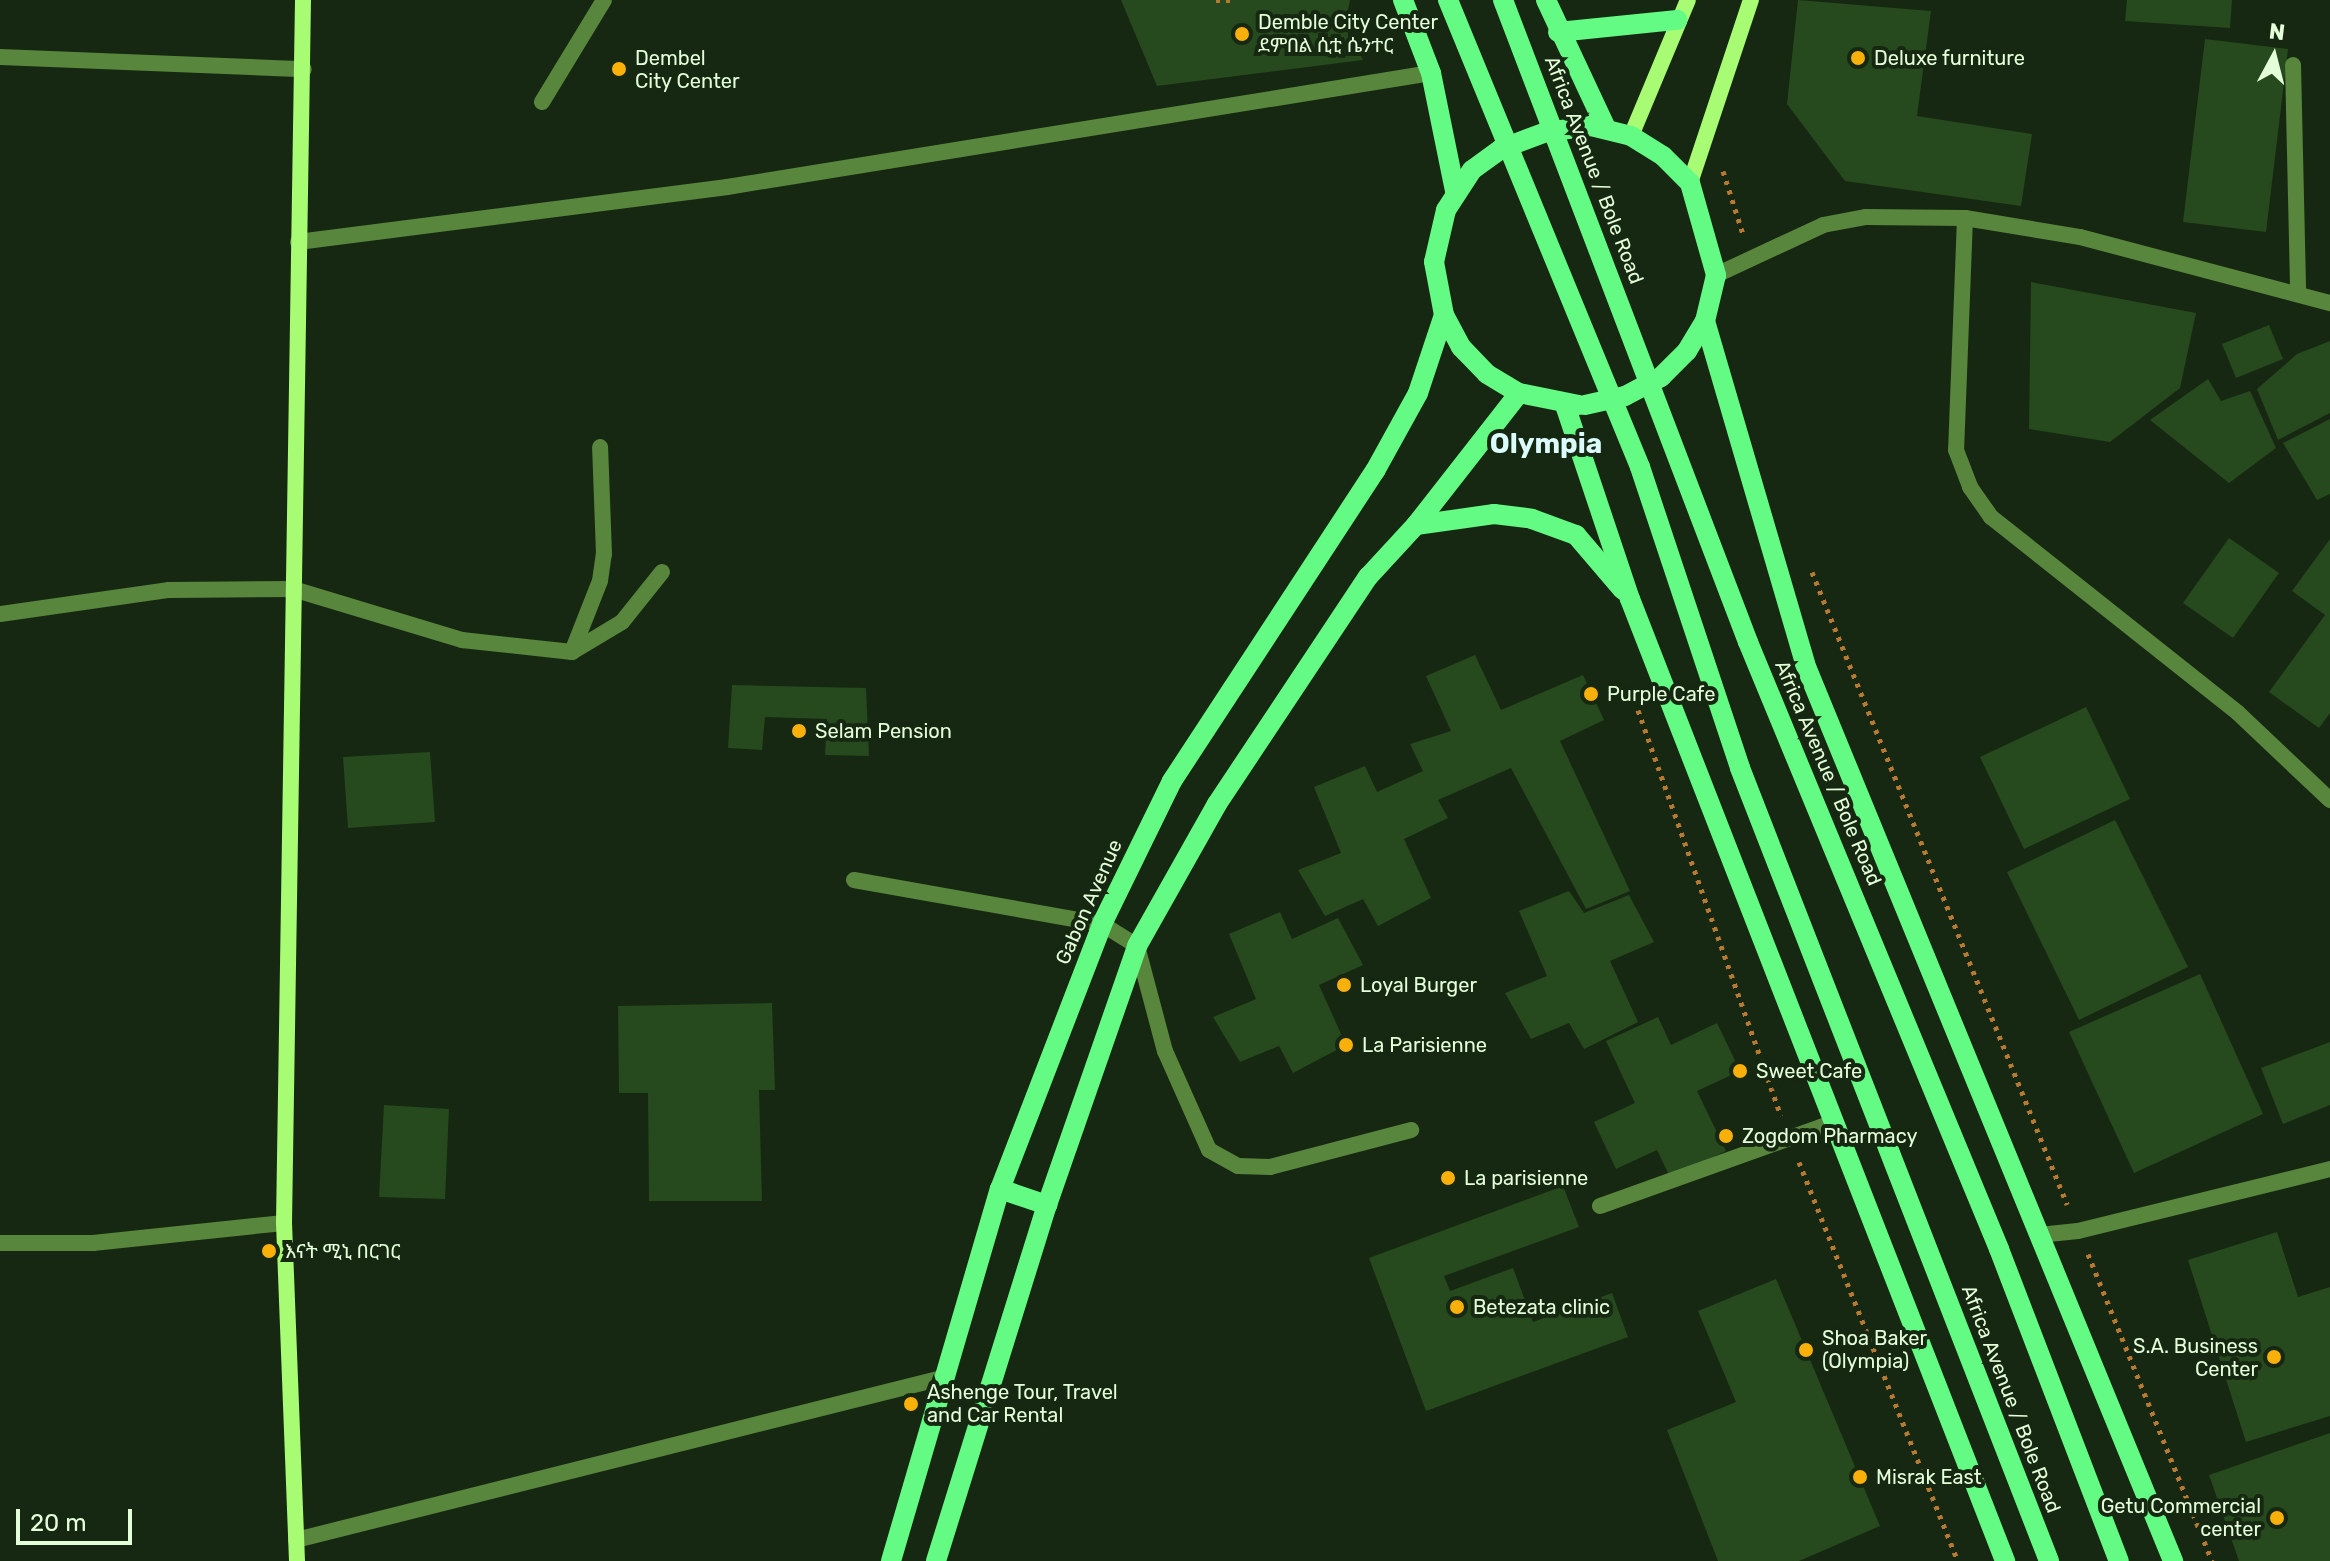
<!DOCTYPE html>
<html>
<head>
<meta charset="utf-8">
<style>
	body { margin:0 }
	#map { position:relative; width:2330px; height:1561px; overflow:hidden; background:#162811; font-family:Rubik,"Noto Sans Ethiopic",sans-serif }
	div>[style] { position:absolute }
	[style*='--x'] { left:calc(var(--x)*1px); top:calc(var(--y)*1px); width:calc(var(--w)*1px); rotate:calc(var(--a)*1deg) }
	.building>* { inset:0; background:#26491d }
	.path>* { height:5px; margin-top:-2.5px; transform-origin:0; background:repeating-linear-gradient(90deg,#b87a33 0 4px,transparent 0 10px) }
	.lane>* { height:16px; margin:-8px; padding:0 8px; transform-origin:8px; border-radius:8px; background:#58863d }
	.street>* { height:16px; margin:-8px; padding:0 8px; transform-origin:8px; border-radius:8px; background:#58863d }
	.secondary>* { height:16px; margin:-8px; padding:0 8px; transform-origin:8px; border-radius:8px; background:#a7fc73 }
	.primary>* { height:20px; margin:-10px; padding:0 10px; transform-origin:10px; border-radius:10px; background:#63fb84 }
	.primary-bridge>* { height:20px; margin:-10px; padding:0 10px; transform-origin:10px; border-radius:10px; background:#63fb84 }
	.dots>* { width:22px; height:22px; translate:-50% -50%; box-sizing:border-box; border:4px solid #162811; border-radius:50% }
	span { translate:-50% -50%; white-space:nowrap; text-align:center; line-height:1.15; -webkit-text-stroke:8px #162811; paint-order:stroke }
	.poi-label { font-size:20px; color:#e4fed9 }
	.left { translate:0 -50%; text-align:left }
	.right { translate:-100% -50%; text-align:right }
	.street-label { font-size:20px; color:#e4fed9 }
	.district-label { font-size:28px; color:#dbfefd; font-weight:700 }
	.north { position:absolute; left:2234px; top:16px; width:80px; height:80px; -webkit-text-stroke:6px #162811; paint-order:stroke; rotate:7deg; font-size:22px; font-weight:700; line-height:32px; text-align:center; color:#e4fed9 }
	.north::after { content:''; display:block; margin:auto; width:28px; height:36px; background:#e4fed9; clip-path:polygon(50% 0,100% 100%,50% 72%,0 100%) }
	.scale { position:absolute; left:16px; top:1509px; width:116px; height:36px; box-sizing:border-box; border:4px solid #e4fed9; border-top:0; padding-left:10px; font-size:24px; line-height:28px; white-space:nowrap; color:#e4fed9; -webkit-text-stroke:6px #162811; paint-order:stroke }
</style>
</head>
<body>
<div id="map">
	<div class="building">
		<div style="clip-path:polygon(1121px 0,1350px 0,1345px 26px,1363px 60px,1157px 86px)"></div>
		<div style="clip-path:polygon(1798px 0,1931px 11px,1917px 116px,2032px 134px,2021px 206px,1845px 181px,1787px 104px)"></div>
		<div style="clip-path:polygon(2127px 0,2232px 0,2230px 28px,2125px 21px)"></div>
		<div style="clip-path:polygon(2205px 39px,2288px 49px,2266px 232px,2183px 222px)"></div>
		<div style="clip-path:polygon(2031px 282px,2196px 313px,2180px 388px,2110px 442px,2029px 429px)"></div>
		<div style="clip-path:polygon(2269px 325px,2283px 359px,2236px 378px,2222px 344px)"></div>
		<div style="clip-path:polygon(2330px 341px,2330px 413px,2278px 440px,2257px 389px,2297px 354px)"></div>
		<div style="clip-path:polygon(2208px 379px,2221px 401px,2250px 391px,2276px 448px,2229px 483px,2150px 420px)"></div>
		<div style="clip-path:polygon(2330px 419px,2330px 494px,2317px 500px,2283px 443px)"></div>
		<div style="clip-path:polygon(2229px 538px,2279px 573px,2233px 638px,2183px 603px)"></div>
		<div style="clip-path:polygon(2330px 539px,2330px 713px,2319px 728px,2269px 692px,2325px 615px,2292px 591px)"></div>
		<div style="clip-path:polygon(1475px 655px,1501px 710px,1583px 675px,1604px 720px,1560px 741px,1630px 891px,1586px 909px,1511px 768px,1438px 800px,1448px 818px,1404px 839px,1431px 898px,1378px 926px,1363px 899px,1325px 916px,1298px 870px,1341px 853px,1314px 787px,1365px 766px,1377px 792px,1423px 771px,1410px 744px,1451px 731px,1426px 676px)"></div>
		<div style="clip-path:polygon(732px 685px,866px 688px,869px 756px,825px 755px,827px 719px,765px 717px,762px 750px,728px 748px)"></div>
		<div style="clip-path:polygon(2086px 707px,2130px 799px,2024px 849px,1980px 757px)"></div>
		<div style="clip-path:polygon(430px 752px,435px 822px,348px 828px,343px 757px)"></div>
		<div style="clip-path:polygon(2115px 820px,2188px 967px,2079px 1020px,2007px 872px)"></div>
		<div style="clip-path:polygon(1569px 891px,1584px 913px,1629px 895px,1654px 942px,1610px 961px,1638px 1022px,1584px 1049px,1569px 1023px,1531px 1039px,1505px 993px,1547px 976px,1519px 911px)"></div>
		<div style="clip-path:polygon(1280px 912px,1292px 939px,1338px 918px,1363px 965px,1319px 985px,1346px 1045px,1293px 1073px,1279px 1046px,1240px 1062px,1213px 1017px,1256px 999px,1229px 934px)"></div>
		<div style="clip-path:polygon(2200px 974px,2263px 1114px,2134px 1173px,2069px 1032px)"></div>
		<div style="clip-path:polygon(772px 1003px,775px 1090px,759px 1090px,762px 1201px,649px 1201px,648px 1093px,619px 1093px,618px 1006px)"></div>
		<div style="clip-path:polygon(1658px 1017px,1671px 1045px,1717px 1023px,1740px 1071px,1697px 1091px,1726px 1151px,1670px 1177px,1657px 1150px,1616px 1169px,1594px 1122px,1635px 1103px,1606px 1041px)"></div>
		<div style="clip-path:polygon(2330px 1042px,2330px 1105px,2283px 1124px,2261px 1068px)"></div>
		<div style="clip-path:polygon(384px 1105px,449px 1109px,445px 1199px,379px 1197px)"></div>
		<div style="clip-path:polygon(1563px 1186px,1579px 1227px,1444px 1276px,1450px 1291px,1513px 1268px,1533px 1322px,1612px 1293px,1628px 1337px,1426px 1411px,1369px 1258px)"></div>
		<div style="clip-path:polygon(2277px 1232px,2298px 1297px,2330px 1287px,2330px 1416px,2246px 1442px,2188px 1260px)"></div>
		<div style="clip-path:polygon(1776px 1279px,1880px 1526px,1799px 1561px,1718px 1561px,1667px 1430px,1736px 1402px,1698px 1311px)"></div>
		<div style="clip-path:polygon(2330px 1433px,2330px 1561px,2239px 1561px,2209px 1475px)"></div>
	</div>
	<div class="path">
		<div style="--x:1216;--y:0;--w:18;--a:0"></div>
		<div style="--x:1723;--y:171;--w:66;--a:72.4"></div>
		<div style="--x:1812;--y:572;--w:682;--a:68.03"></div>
		<div style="--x:1638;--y:710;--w:430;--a:70.6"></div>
		<div style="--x:1799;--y:1162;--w:430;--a:68.3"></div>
		<div style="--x:2088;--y:1254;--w:331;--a:68"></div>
	</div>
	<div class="lane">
		<div style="--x:542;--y:102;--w:119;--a:-58.7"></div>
		<div style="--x:1137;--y:946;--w:109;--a:75.1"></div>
		<div style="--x:1165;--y:1051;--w:108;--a:66"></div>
		<div style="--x:1209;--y:1150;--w:33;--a:29"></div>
		<div style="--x:1238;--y:1166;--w:32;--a:2"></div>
		<div style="--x:1270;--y:1167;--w:146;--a:-14.7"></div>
		<div style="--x:1600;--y:1206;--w:249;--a:-19.7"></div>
	</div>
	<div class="street">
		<div style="--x:0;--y:57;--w:304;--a:2.3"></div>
		<div style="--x:2293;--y:65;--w:228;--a:88.7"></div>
		<div style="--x:1965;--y:218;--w:232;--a:92.2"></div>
		<div style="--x:1956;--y:450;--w:40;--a:69"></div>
		<div style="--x:1970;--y:487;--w:37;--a:55"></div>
		<div style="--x:1991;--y:517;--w:315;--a:38.4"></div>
		<div style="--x:2238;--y:713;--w:127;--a:43.4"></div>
		<div style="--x:298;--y:242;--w:433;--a:-7.3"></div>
		<div style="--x:727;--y:187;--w:713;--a:-9.2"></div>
		<div style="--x:1716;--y:275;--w:118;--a:-25"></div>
		<div style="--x:1823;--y:225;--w:44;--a:-10.5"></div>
		<div style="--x:1866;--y:217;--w:99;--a:0.6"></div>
		<div style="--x:1965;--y:218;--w:117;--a:9.4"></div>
		<div style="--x:2080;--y:237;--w:259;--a:14.8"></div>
		<div style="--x:0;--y:614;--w:171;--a:-8.1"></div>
		<div style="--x:169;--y:590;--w:124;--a:-0.5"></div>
		<div style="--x:293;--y:589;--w:177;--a:16.8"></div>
		<div style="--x:462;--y:640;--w:111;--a:6.2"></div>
		<div style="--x:572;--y:652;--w:58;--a:-31"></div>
		<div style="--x:622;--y:622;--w:64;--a:-51.3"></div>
		<div style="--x:572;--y:652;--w:76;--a:-68.5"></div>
		<div style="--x:600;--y:581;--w:27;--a:-82"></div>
		<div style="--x:604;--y:554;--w:107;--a:-92.1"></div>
		<div style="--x:854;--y:880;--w:252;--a:10.1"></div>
		<div style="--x:1102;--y:924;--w:41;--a:32.2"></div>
		<div style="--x:2039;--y:1235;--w:39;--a:-6"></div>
		<div style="--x:2078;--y:1231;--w:260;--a:-13.8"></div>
		<div style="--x:0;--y:1243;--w:93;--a:0"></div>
		<div style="--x:93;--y:1243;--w:192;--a:-6"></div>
		<div style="--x:296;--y:1540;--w:666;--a:-14.08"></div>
	</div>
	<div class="secondary">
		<div style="--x:1631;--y:136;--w:147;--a:-67.3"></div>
		<div style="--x:1690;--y:183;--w:193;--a:-71.6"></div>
		<div style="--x:297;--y:1561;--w:338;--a:-92.2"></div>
		<div style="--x:284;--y:1223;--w:1223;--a:-89.11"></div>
	</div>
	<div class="primary">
		<div style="--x:1403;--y:0;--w:78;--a:69"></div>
		<div style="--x:1431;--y:73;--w:120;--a:78.5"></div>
		<div style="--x:1448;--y:0;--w:505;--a:67.65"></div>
		<div style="--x:1640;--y:467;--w:317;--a:71.6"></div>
		<div style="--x:1740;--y:768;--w:851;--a:68.71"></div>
		<div style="--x:1503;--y:0;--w:687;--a:69.11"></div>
		<div style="--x:1748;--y:642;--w:657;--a:67.53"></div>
		<div style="--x:1999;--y:1249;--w:334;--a:69"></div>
		<div style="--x:1546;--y:0;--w:141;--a:64.9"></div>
		<div style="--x:1558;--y:32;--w:120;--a:-5.8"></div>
		<div style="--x:1591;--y:126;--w:41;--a:14"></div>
		<div style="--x:1631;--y:136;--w:38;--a:32"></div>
		<div style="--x:1663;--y:156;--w:38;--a:45"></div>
		<div style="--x:1690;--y:183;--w:96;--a:74.2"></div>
		<div style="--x:1716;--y:275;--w:47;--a:103.4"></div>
		<div style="--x:1705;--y:321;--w:35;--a:121"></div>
		<div style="--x:1687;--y:351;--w:37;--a:135"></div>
		<div style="--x:1472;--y:170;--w:48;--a:123"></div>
		<div style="--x:1446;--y:210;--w:53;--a:103"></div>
		<div style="--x:1434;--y:262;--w:54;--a:79.3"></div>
		<div style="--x:1444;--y:315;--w:36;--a:62"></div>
		<div style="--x:1461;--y:347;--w:37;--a:46"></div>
		<div style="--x:1487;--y:374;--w:37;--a:31"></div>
		<div style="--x:1519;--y:393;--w:61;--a:11.3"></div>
		<div style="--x:1705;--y:321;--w:357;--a:73.7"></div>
		<div style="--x:1805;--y:664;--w:970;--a:67.69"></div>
		<div style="--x:1565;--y:405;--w:205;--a:71.5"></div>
		<div style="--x:1630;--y:599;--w:1033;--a:68.7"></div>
		<div style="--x:1416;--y:525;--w:79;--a:-8"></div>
		<div style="--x:1494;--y:514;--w:38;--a:7"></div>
		<div style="--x:1532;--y:519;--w:47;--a:20"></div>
		<div style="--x:1576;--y:535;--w:72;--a:49.5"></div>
		<div style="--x:1000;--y:1189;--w:50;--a:18.8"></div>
		<div style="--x:891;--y:1561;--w:388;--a:-73.7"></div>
		<div style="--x:1000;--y:1189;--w:284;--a:-68.9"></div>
		<div style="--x:1102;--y:924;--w:159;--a:-63.9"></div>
		<div style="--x:1172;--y:781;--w:371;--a:-56.8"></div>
		<div style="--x:1375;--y:471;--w:89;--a:-61.1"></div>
		<div style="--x:1418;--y:393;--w:82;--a:-71.6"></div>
		<div style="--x:936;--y:1561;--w:373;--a:-72.7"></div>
		<div style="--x:1047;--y:1205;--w:274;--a:-70.8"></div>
		<div style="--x:1137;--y:946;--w:163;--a:-60.6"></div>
		<div style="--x:1217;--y:804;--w:273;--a:-56.4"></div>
		<div style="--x:1368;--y:577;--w:71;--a:-47.3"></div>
		<div style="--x:1416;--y:525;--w:167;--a:-52"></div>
	</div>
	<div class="primary-bridge">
		<div style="--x:1472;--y:170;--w:36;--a:-36"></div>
		<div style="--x:1501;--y:149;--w:48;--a:-20.7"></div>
		<div style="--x:1546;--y:132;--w:45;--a:-7.6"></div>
		<div style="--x:1585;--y:405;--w:41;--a:-12.7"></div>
		<div style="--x:1625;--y:396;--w:41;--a:-27.8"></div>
	</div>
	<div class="dots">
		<div style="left:1242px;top:34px;background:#f9b00a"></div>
		<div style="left:1858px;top:58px;background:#f9b00a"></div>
		<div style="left:619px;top:69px;background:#f9b00a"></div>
		<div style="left:1591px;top:694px;background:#f9b00a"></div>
		<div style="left:799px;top:731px;background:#f9b00a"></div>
		<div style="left:1344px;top:985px;background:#f9b00a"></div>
		<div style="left:1346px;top:1045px;background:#f9b00a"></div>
		<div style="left:1740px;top:1071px;background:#f9b00a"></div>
		<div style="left:1726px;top:1136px;background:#f9b00a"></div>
		<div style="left:1448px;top:1178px;background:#f9b00a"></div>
		<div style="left:269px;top:1251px;background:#f9b00a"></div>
		<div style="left:1457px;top:1307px;background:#f9b00a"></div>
		<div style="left:1806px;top:1350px;background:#f9b00a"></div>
		<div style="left:2274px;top:1357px;background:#f9b00a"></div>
		<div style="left:911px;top:1404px;background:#f9b00a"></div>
		<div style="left:1860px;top:1477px;background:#f9b00a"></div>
		<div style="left:2277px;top:1518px;background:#f9b00a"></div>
	</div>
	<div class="poi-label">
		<span class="left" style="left:1258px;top:34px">Demble City Center<br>ደምበል ሲቲ ሴንተር</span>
		<span class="left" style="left:635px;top:70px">Dembel<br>City Center</span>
		<span class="left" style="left:1874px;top:58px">Deluxe furniture</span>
		<span class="left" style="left:1607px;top:694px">Purple Cafe</span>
		<span class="left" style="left:815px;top:731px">Selam Pension</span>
		<span class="left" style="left:1360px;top:985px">Loyal Burger</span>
		<span class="left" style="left:1362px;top:1045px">La Parisienne</span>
		<span class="left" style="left:1756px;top:1071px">Sweet Cafe</span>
		<span class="left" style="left:1742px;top:1136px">Zogdom Pharmacy</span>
		<span class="left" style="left:1464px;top:1178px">La parisienne</span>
		<span class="left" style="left:285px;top:1251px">እናት ሚኒ በርገር</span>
		<span class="left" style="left:1473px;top:1307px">Betezata clinic</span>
		<span class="left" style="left:1822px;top:1350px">Shoa Baker<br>(Olympia)</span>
		<span class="right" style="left:2258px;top:1358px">S.A. Business<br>Center</span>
		<span class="left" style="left:927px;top:1404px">Ashenge Tour, Travel<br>and Car Rental</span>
		<span class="left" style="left:1876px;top:1477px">Misrak East</span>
		<span class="right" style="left:2261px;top:1518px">Getu Commercial<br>center</span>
	</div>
	<div class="street-label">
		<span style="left:1594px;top:170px;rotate:69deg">Africa Avenue / Bole Road</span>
		<span style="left:1828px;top:773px;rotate:67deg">Africa Avenue / Bole Road</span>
		<span style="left:1089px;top:902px;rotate:-66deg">Gabon Avenue</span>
		<span style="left:2011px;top:1399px;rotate:69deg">Africa Avenue / Bole Road</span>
	</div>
	<div class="district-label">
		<span style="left:1546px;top:444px">Olympia</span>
	</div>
	<div class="north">N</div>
	<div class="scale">20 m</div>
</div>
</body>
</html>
